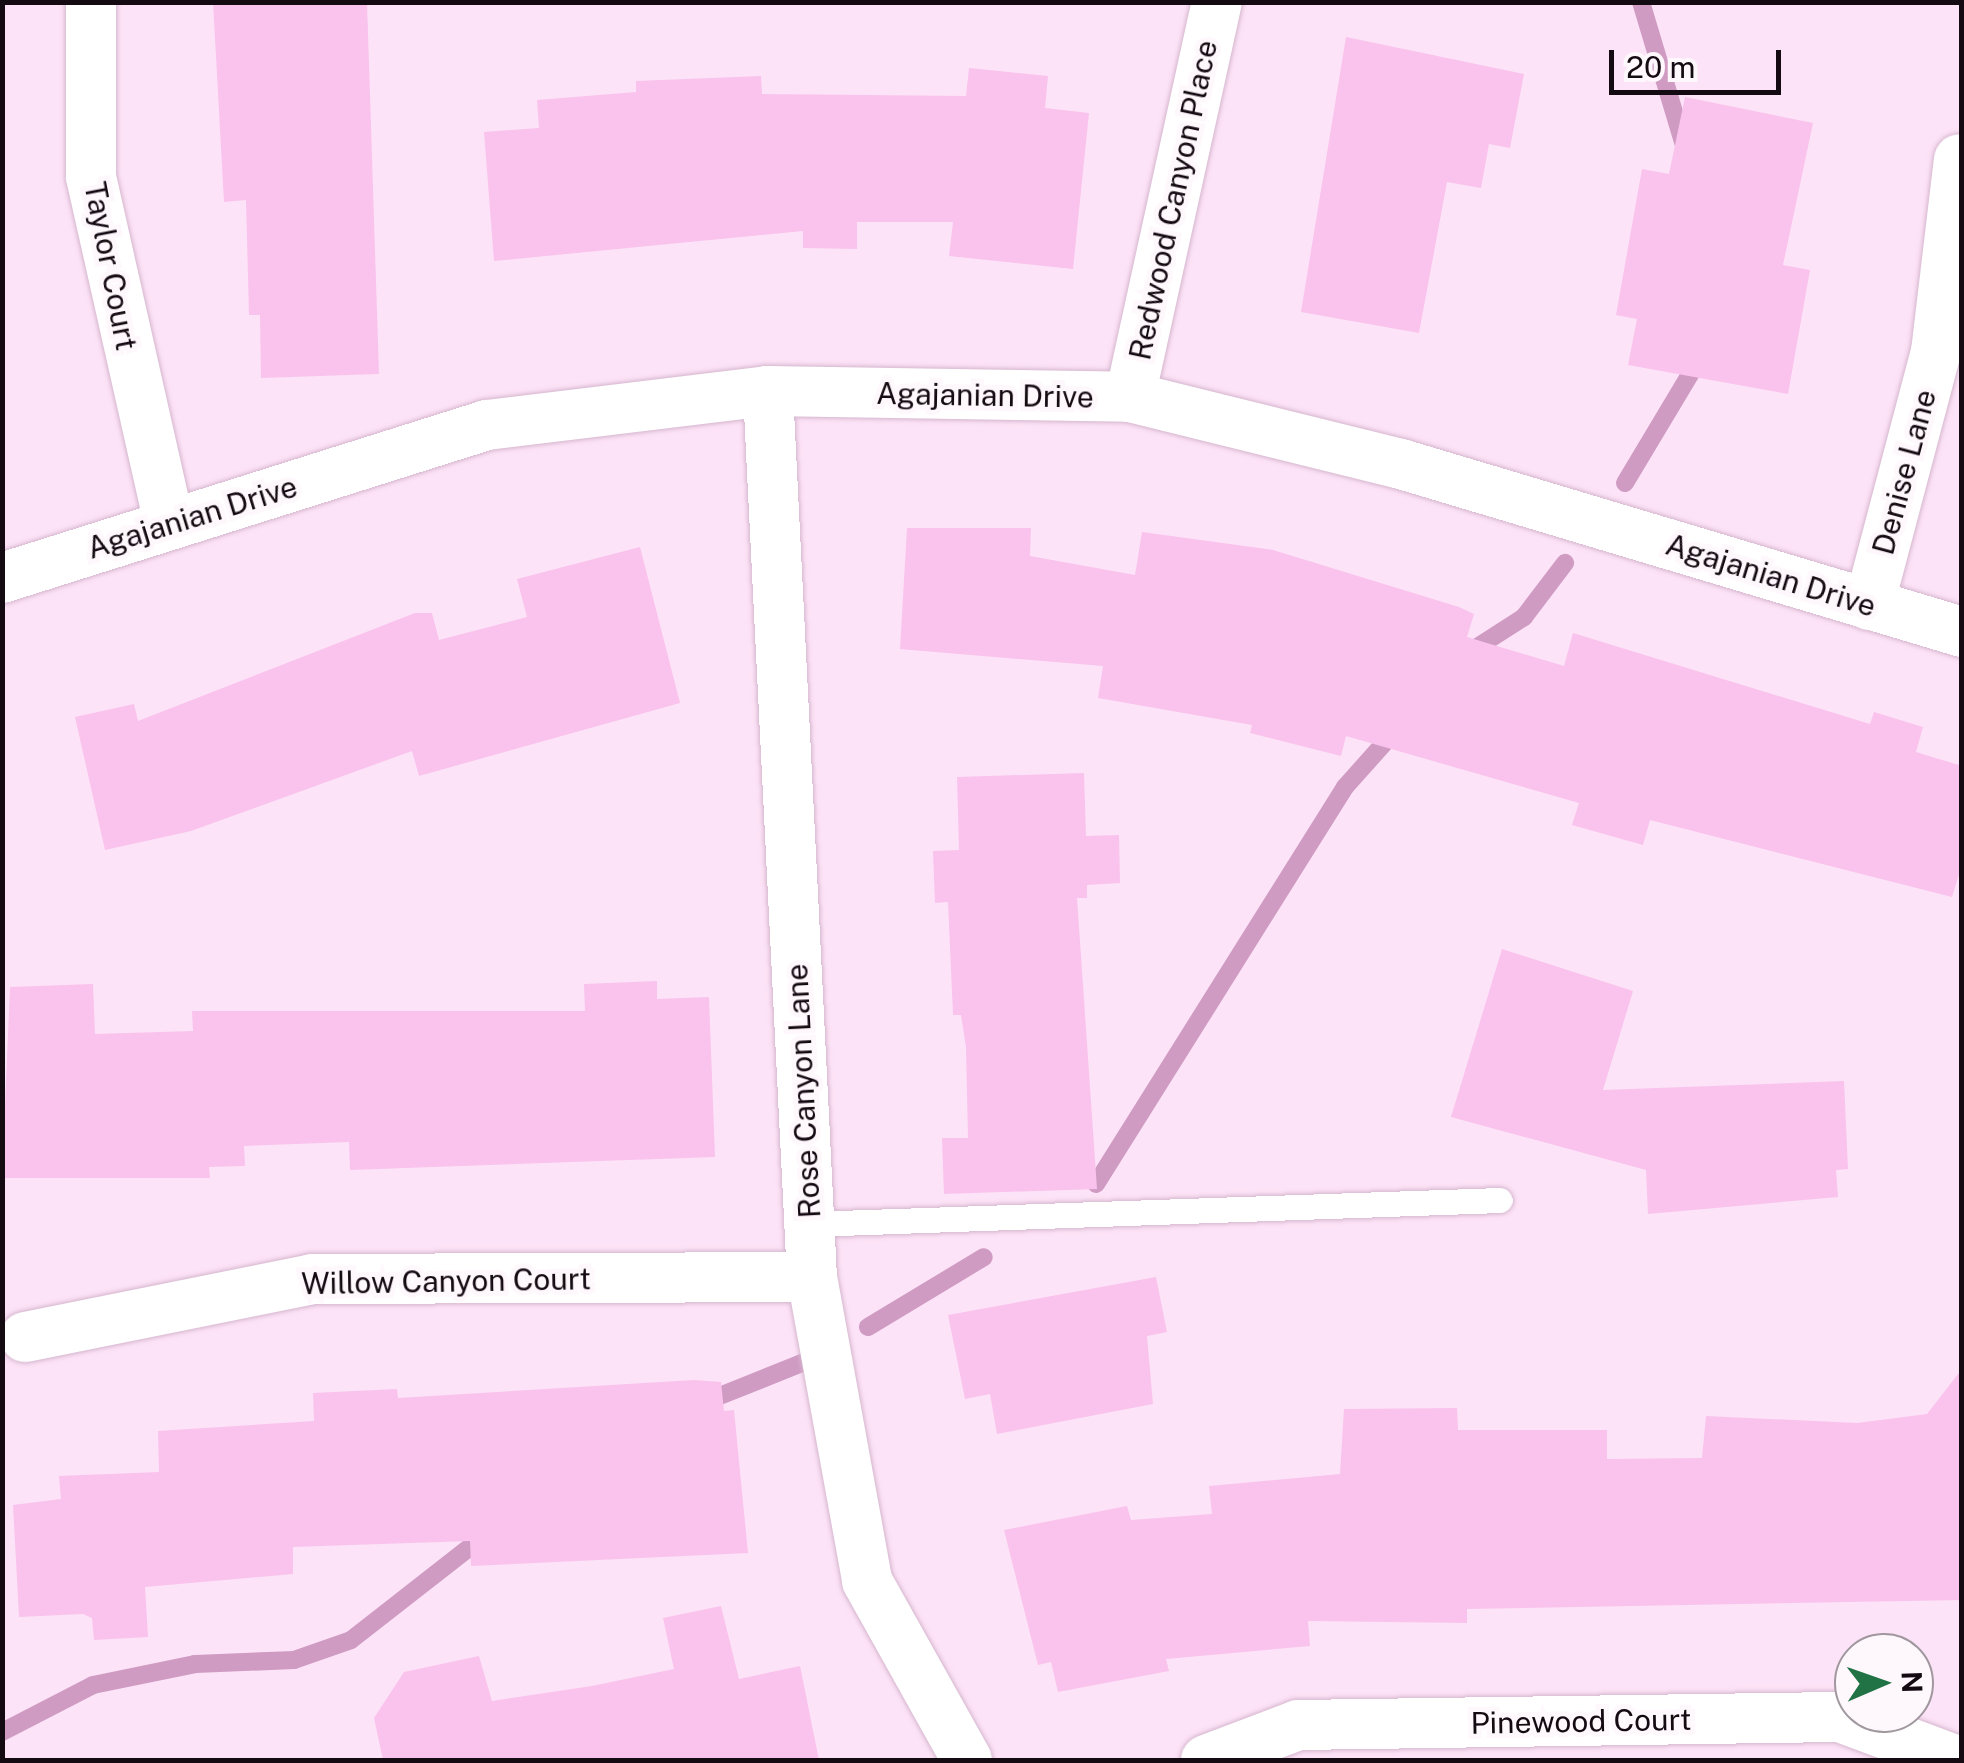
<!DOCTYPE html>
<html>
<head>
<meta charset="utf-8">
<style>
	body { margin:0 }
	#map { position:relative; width:1964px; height:1763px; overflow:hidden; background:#fde3f7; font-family:"Public Sans",sans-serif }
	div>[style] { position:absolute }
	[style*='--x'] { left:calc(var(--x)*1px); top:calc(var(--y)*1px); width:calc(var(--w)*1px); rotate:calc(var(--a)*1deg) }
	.stream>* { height:18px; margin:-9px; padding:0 9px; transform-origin:9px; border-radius:9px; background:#cf9bc3 }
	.building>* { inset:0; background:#f9c3ed }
	.roads { filter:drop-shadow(0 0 2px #d5b6ce) drop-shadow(0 0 2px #d5b6ce) }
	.lane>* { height:25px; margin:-12.5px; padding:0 12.5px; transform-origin:12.5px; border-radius:12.5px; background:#fff }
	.street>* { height:50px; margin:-25px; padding:0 25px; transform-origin:25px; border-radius:25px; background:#fff }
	span { translate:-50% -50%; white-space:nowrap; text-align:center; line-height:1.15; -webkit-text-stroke:10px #fef7fc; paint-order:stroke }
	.street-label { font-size:30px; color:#140a12 }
	.frame { position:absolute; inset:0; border:5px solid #140a12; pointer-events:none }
	.north { position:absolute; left:1834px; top:1633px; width:100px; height:100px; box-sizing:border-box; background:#fef7fc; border:2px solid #a0989e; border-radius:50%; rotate:88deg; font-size:28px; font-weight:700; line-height:40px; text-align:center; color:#140a12 }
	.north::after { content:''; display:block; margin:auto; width:35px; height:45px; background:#217345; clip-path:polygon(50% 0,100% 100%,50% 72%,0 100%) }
	.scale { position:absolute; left:1609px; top:50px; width:172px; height:45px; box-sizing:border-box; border:5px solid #140a12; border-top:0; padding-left:12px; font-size:30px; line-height:35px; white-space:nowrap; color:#140a12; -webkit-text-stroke:8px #fef7fc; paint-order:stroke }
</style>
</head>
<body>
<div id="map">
	<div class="stream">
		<div style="--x:1641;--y:2;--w:160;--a:73.3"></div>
		<div style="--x:1625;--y:483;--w:148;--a:-59.1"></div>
		<div style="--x:1468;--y:653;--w:67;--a:-32.7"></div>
		<div style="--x:1524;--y:617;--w:68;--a:-52.8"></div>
		<div style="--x:1096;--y:1184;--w:469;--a:-57.9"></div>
		<div style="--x:1345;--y:787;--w:76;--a:-48.2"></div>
		<div style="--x:868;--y:1327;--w:135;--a:-31.1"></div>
		<div style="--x:702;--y:1403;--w:124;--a:-21.8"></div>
		<div style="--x:2;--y:1732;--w:102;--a:-27.3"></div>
		<div style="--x:93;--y:1685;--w:104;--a:-11.6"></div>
		<div style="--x:195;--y:1664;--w:99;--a:-2.3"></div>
		<div style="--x:294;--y:1660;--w:60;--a:-19.3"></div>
		<div style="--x:351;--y:1640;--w:174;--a:-38"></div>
	</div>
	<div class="building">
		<div style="clip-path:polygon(213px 2px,367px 2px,379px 374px,261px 378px,260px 315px,249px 315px,246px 200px,224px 202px)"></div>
		<div style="clip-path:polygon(1346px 37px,1524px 74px,1510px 148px,1489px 144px,1481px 188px,1447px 182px,1419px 333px,1301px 312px)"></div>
		<div style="clip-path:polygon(969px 68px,1048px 76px,1045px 108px,1089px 113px,1073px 269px,949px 256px,953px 222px,857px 222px,857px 249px,803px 248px,803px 231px,494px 261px,484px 132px,539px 128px,537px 100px,636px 92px,636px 81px,761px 76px,762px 94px,966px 96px)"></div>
		<div style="clip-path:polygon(1685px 97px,1813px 123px,1783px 265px,1810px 270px,1788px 394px,1628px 365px,1637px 319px,1616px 315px,1642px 169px,1669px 174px)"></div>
		<div style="clip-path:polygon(907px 528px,1031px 528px,1030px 556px,1135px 575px,1142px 532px,1273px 550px,1459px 607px,1474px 614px,1467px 637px,1564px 666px,1573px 633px,1870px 724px,1874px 712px,1923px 727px,1916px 752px,1962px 766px,1962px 865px,1952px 897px,1650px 820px,1643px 845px,1572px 825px,1579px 803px,1346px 736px,1341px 756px,1250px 733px,1252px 725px,1098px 698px,1103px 666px,900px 649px)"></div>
		<div style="clip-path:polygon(640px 547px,680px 703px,419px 776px,412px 751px,191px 831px,105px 850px,75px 717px,134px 704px,138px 721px,415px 613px,432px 613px,439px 640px,527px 617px,517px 579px)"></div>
		<div style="clip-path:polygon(1084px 773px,1086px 836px,1119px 835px,1120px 883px,1087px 885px,1087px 898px,1077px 898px,1097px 1189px,944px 1194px,942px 1138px,968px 1138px,966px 1047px,961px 1015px,953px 1015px,948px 902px,935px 903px,933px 851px,959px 850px,957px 777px)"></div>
		<div style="clip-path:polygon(1502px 949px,1633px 991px,1603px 1090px,1844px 1081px,1848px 1169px,1836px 1170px,1838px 1197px,1648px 1214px,1646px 1170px,1451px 1117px)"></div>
		<div style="clip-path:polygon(657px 981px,657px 999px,709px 997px,715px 1157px,350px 1170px,349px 1142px,244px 1146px,245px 1166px,209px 1167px,210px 1178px,2px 1178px,10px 987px,93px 984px,95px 1034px,193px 1031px,192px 1011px,585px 1011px,584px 984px)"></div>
		<div style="clip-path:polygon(1156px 1277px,1167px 1332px,1147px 1336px,1153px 1404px,997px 1434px,990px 1394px,965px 1399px,948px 1315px)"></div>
		<div style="clip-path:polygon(1962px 1369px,1962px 1600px,1467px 1609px,1467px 1623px,1308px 1621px,1310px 1646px,1166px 1659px,1169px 1671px,1058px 1692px,1051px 1662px,1038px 1665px,1004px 1530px,1127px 1506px,1131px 1520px,1212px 1514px,1209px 1486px,1340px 1474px,1344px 1409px,1457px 1408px,1458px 1430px,1607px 1430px,1607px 1459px,1702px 1458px,1706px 1416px,1857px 1423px,1927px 1414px)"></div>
		<div style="clip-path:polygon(694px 1380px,721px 1382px,724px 1411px,734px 1410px,748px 1553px,471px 1566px,470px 1541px,293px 1547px,293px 1574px,145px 1587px,148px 1637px,94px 1640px,92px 1618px,83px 1614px,19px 1617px,13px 1505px,61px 1499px,59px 1476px,159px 1472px,158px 1431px,314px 1421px,313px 1393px,397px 1389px,398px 1398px)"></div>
		<div style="clip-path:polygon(721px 1606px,739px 1679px,800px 1666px,819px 1760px,383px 1760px,374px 1718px,404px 1672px,479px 1656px,492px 1701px,592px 1686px,674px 1669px,663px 1618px)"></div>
	</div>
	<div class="roads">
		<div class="lane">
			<div style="--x:810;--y:1224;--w:690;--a:-1.99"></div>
		</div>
		<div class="street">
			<div style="--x:91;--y:2;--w:175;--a:90"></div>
			<div style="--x:91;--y:177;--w:356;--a:77.3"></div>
			<div style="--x:768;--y:391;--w:887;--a:87.16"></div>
			<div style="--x:812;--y:1277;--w:309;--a:79.7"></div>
			<div style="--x:867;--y:1581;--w:205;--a:60.8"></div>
			<div style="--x:1130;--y:397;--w:404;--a:-77.6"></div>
			<div style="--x:2;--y:578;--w:509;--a:-17.51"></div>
			<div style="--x:487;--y:425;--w:283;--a:-6.9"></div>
			<div style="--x:768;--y:391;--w:362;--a:0.9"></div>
			<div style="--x:1130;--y:397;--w:279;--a:13.9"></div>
			<div style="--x:1401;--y:464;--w:586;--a:16.67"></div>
			<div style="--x:1869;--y:605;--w:262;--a:-75.2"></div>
			<div style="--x:1936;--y:352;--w:194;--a:-83.2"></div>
			<div style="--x:25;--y:1337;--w:293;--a:-11.4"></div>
			<div style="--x:312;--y:1279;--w:500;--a:-0.23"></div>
			<div style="--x:1206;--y:1760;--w:98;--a:-20.8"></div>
			<div style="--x:1298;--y:1725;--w:542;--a:-0.85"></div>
			<div style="--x:1840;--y:1717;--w:123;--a:20.5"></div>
		</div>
	</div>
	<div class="street-label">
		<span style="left:1173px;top:200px;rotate:-78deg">Redwood Canyon Place</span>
		<span style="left:111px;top:266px;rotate:79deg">Taylor Court</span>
		<span style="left:985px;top:395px;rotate:1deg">Agajanian Drive</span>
		<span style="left:1904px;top:472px;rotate:-75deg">Denise Lane</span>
		<span style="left:192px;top:517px;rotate:-17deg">Agajanian Drive</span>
		<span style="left:1771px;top:575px;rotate:17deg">Agajanian Drive</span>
		<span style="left:803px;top:1091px;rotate:-93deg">Rose Canyon Lane</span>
		<span style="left:446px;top:1281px;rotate:-1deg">Willow Canyon Court</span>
		<span style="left:1581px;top:1721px;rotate:-1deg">Pinewood Court</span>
	</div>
	<div class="frame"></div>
	<div class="north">N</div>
	<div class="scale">20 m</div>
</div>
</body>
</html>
